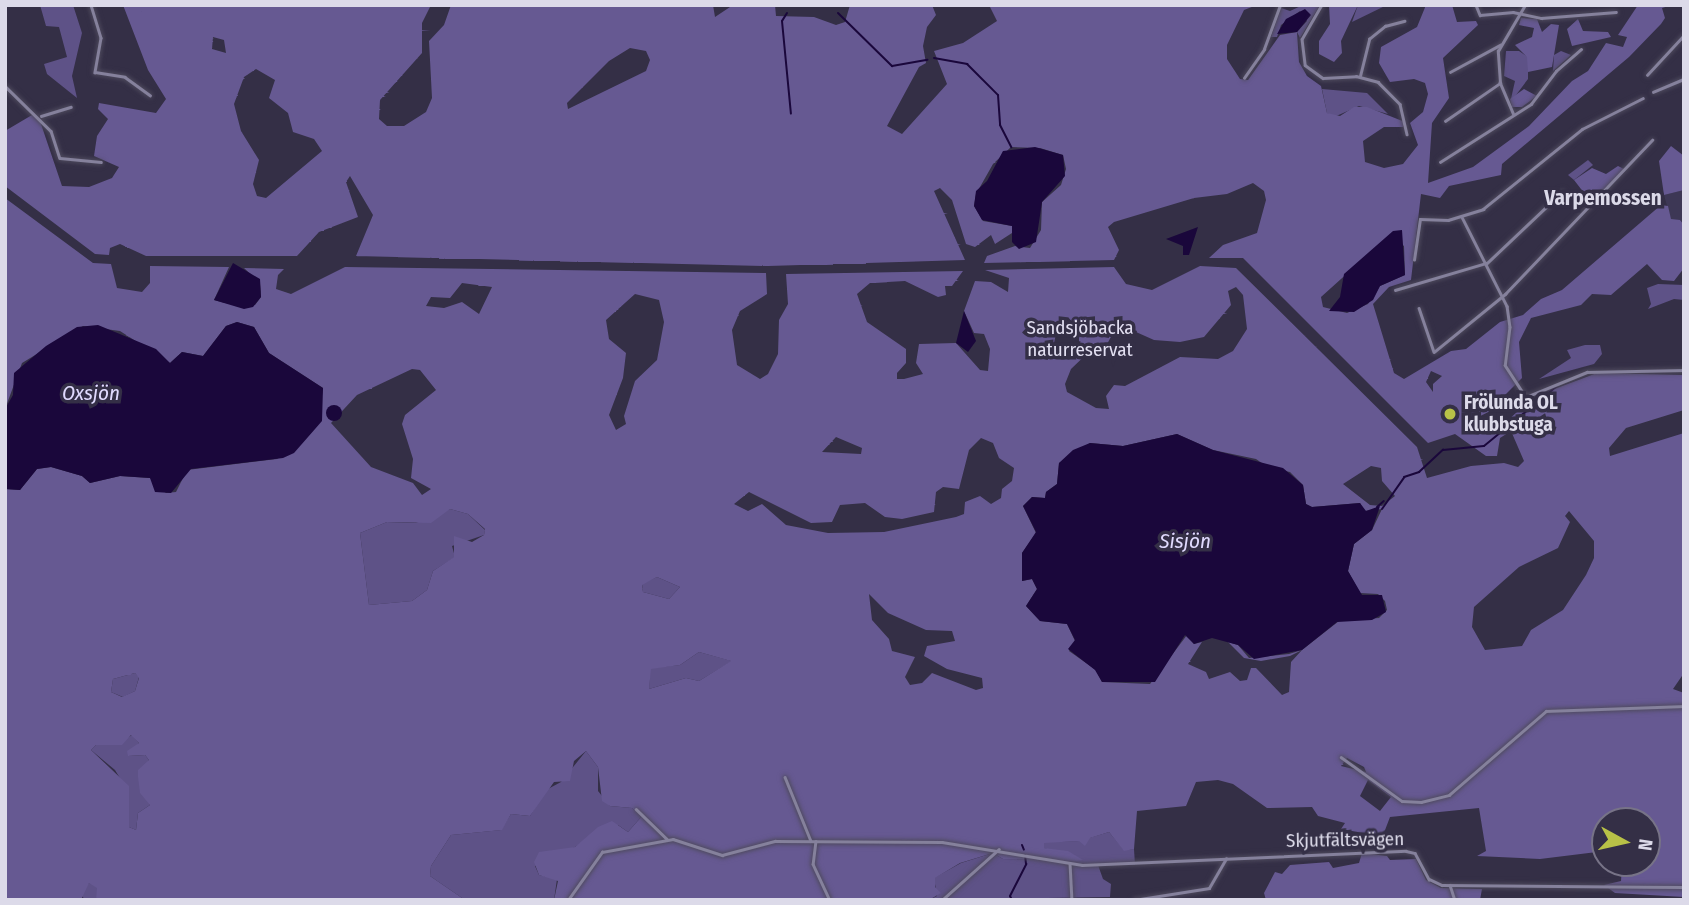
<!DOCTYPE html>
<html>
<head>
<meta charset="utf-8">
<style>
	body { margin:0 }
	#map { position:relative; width:1689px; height:905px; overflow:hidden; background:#342f46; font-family:"Fira Sans Condensed",sans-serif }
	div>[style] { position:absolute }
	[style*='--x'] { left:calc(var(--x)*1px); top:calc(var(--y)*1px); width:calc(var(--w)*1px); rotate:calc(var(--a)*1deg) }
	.built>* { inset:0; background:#3d3755 }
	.green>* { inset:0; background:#5e5287 }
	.round { border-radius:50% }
	.forest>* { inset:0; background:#665992 }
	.water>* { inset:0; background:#1a073b }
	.stream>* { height:2px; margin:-1px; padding:0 1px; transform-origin:1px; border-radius:1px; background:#1a073b }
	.roads { filter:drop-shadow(0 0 2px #4e4a5d) drop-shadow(0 0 2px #4e4a5d) }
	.street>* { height:2.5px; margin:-1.25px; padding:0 1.25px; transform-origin:1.25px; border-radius:1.25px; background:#85819c }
	.dots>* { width:19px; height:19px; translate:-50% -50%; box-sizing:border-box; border:4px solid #342f46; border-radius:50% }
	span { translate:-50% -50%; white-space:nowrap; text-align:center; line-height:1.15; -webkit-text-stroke:7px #342f46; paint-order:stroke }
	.park-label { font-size:19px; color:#e3e0f2 }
	.poi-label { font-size:19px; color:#dcdae9; font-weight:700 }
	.left { translate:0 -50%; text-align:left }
	.street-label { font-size:19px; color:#dcdae9 }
	.neighbourhood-label { font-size:21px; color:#dcdae9; font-weight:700 }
	.water-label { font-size:21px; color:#e0dafe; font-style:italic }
	.frame { position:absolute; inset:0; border:7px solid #dcdae9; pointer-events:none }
	.north { position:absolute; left:1591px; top:807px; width:70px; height:70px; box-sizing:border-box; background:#342f46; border:2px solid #777387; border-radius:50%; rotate:98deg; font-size:19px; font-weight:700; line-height:28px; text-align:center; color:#dcdae9 }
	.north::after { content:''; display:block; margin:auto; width:24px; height:32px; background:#b8c147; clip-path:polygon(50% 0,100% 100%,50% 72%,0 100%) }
</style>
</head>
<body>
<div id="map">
	<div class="built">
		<div style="clip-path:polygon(1684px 190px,1684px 225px,1680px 220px,1671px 220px,1664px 195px)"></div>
	</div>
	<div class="green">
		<div style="clip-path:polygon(40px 5px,73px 5px,82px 33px,72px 76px,77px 98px,47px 74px,44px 64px,67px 57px,59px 27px,46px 26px)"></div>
		<div style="clip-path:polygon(1303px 5px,1320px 5px,1300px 38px,1297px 32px,1307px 21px,1300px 11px,1281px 25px,1277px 37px,1271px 37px,1281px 8px,1290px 11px)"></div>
		<div style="clip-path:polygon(1358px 5px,1387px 5px,1352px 22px)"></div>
		<div style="clip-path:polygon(1506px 51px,1519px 51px,1528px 57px,1528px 79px,1510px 103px,1515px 81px,1504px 76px)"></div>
		<div style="clip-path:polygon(1561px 51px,1571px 55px,1553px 71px,1554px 55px)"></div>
		<div style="clip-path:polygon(1322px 89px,1367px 93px,1388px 114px,1359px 106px,1334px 117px,1327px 113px)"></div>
		<div style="clip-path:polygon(1588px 160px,1593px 165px,1574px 180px,1568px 175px)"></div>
		<div style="clip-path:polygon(1658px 284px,1684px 285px,1684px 300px,1674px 299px,1648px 309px,1651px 304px,1647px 288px)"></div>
		<div style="clip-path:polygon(1585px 345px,1600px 345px,1602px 354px,1594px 364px,1539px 379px,1571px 358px,1567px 350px)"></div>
		<div style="clip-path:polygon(450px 509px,468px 514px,485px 530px,484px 535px,452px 546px,455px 557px,433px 571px,427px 590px,412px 601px,369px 605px,360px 533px,387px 522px,416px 523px)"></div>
		<div style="clip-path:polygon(657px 577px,680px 587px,669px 599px,643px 592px,642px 584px)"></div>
		<div style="clip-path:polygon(699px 652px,732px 661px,699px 681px,686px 678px,649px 689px,650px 668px,680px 665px)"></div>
		<div style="clip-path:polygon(135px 673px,139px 677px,135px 691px,123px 697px,111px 692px,113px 679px)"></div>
		<div style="clip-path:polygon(132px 735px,139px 743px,128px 756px,145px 755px,149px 760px,140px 781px,150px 805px,138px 813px,136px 830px,129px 827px,129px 793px,115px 770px,91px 750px,96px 745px,116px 745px)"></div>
		<div style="clip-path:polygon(586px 751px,598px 767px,598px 791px,610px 806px,632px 808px,642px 816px,628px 832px,618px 825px,606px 826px,575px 847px,535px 866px,539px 875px,557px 879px,554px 900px,465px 900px,430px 876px,431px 866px,451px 835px,501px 830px,511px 814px,530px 816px,546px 790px,561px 782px)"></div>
		<div style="clip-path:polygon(1109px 832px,1124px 850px,1134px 849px,1135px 865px,1098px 865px,1103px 879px,1111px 884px,1110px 897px,929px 900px,937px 896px,934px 878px,961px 863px,993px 853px,1003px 859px,1082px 860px,1044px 848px,1044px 842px,1079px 841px)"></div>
		<div class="round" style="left:81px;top:883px;width:18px;height:18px"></div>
	</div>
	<div class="forest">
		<div style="clip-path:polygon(evenodd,123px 5px,431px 5px,422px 23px,422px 53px,380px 100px,379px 119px,387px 126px,404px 126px,426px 112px,432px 98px,429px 41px,444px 25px,451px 5px,713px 5px,715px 17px,733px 5px,775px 5px,776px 16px,814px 17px,836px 25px,845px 22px,850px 5px,932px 5px,936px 15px,927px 27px,923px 46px,926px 63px,919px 67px,887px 126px,902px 134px,947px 84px,934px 51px,963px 43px,997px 21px,989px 5px,1257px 5px,1244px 10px,1227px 45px,1227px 59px,1240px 79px,1248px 80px,1280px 35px,1297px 32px,1299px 62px,1307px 76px,1321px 86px,1327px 113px,1340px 116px,1354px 107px,1367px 107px,1405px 122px,1403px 127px,1384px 127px,1363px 141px,1365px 162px,1384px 168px,1403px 164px,1418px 145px,1410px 123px,1423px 112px,1428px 94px,1425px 83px,1414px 79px,1390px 82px,1379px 63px,1381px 47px,1417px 27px,1426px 5px,1452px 5px,1457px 22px,1476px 21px,1478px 25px,1443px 58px,1449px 98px,1432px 123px,1428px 183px,1473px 167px,1529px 126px,1572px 81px,1588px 71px,1606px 43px,1623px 47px,1627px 37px,1618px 35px,1638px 5px,1672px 5px,1662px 8px,1665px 18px,1661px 24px,1629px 57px,1502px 164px,1501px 175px,1449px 186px,1440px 198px,1421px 194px,1411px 280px,1389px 287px,1373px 304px,1394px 373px,1404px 379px,1451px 351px,1466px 349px,1500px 322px,1523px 315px,1541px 299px,1562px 290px,1661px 205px,1668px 206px,1671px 219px,1680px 220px,1684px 225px,1684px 268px,1674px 281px,1662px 280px,1647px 264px,1611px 295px,1592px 294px,1581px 305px,1531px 318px,1519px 342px,1522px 378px,1505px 395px,1528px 409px,1549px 391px,1597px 373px,1684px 375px,1684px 410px,1626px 428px,1609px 448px,1610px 456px,1684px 433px,1684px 673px,1673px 689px,1684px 693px,1684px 897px,1615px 893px,1604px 885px,1621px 881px,1622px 864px,1650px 862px,1647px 821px,1605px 821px,1605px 851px,1540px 859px,1477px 856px,1486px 851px,1479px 808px,1390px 817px,1379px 846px,1373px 846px,1363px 833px,1341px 829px,1345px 823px,1318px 816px,1312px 807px,1267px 808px,1233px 784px,1218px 780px,1196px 782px,1186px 806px,1137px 811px,1134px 849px,1124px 851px,1109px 832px,1090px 838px,1085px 846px,1079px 841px,1044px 843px,1044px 848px,1068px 851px,1083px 860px,1077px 861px,1003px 859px,993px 853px,960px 863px,935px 878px,935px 887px,941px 893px,929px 900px,554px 900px,558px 881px,539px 875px,534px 862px,539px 852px,575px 847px,598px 827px,612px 821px,628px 832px,642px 816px,632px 808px,610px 806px,602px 801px,598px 767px,586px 751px,574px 761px,570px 781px,554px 782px,530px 816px,511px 814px,502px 830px,451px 835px,431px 866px,430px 876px,465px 900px,96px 900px,97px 888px,89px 883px,81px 900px,5px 900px,5px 489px,20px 490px,37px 469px,51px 467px,82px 476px,90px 483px,120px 476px,150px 478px,166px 493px,176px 492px,187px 470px,277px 459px,302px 443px,318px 425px,323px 388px,269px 353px,254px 327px,237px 322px,226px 326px,203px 356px,182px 352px,170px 363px,120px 331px,83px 326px,22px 363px,5px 409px,5px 198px,93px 263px,111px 264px,117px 288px,142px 292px,150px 283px,150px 266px,229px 267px,214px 300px,225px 303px,255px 305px,261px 297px,260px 283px,244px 268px,284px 269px,278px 275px,276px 289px,291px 294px,345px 267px,766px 273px,767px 294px,740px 311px,732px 330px,737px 365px,760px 379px,768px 374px,778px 354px,779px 320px,788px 304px,786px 274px,963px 271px,952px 286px,945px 286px,946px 295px,938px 297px,905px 281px,870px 283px,857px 294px,867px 322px,906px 349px,906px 363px,897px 373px,897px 379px,904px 379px,923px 374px,916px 363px,919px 344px,956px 343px,980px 370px,988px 371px,990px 349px,984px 334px,974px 333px,964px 311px,975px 281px,991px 282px,1008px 292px,1009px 278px,985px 270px,1114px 267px,1126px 284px,1152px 290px,1200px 266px,1236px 268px,1417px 447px,1427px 478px,1471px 466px,1504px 463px,1518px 467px,1524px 461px,1511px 431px,1500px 438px,1497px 456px,1486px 456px,1455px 434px,1428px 443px,1243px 258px,1209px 258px,1223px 245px,1257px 233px,1266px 200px,1264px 191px,1253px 183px,1227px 194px,1194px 198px,1114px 222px,1108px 227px,1119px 250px,1114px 260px,984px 263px,987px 256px,1015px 246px,1030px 248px,1041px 230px,1042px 202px,1061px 185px,1066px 169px,1063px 155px,1040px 148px,1011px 147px,993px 164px,976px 194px,974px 206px,983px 221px,1012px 226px,1012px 233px,995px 244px,991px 235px,975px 247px,966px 244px,952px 200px,940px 188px,934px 191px,965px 260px,768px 266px,356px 256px,373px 215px,350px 176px,346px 182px,358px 217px,319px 232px,297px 256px,146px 256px,120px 244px,110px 248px,109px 255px,95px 254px,5px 186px,5px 131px,32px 115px,40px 121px,62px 186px,89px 187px,112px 178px,119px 167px,94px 156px,97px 136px,108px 119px,98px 109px,99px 103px,156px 113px,166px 99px,148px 70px,123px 5px,213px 37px,224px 40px,226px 53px,212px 49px,213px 37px,123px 5px,630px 48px,646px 51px,650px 60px,646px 71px,568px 109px,567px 103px,609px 61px,630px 48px,123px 5px,256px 69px,275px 80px,269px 98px,288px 113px,293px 132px,314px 139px,322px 151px,266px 198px,257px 196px,253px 184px,259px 160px,241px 131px,234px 104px,244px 77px,256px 69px,123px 5px,1391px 234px,1404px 246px,1405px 275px,1380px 286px,1368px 304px,1347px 313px,1323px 307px,1321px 297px,1391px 234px,123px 5px,462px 283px,492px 287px,479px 314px,462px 302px,444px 308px,426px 306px,431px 297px,450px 298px,462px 283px,123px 5px,1236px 287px,1243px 295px,1247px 329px,1233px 351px,1218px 359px,1180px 357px,1125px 386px,1114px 385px,1106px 396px,1109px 409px,1096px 408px,1067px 392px,1065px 384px,1071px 369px,1094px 347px,1106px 346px,1118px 324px,1154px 340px,1180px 342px,1204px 337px,1231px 305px,1228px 291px,1236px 287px,123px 5px,635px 294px,659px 300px,664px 322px,657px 360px,635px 381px,624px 416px,626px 424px,616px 430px,609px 415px,623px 378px,626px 353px,609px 339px,606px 320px,635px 294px,123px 5px,1068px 317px,1079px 330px,1079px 343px,1054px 343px,1058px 325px,1068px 317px,123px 5px,412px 369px,420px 370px,436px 390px,405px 415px,402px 424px,413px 459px,411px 478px,431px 489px,422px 495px,413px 483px,371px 467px,331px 423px,357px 395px,412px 369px,123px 5px,1431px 371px,1442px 376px,1433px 384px,1433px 392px,1426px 382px,1431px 371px,123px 5px,1509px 402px,1517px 412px,1507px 421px,1479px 430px,1472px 420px,1509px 402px,123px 5px,1177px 434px,1213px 450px,1256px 459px,1269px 468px,1290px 472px,1303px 485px,1306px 504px,1312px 507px,1360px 503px,1364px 511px,1382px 509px,1372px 530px,1354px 544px,1348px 571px,1360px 593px,1378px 594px,1385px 601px,1387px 610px,1379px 618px,1339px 621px,1302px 650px,1289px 654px,1249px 658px,1238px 645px,1228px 642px,1244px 658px,1261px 661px,1290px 656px,1302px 650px,1291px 662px,1289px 692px,1282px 695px,1256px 668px,1251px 668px,1247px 680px,1240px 681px,1230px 672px,1209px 679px,1206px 672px,1188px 664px,1202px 642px,1194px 644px,1187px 635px,1150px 684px,1102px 682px,1096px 670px,1069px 651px,1075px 641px,1067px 624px,1040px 621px,1026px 606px,1037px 589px,1032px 579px,1022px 581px,1022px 553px,1036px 533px,1023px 506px,1032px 497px,1045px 498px,1046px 492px,1057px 484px,1059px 463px,1090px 443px,1123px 446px,1177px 434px,123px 5px,836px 437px,862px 448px,861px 454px,822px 452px,836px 437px,123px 5px,981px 438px,993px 443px,999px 458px,1014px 468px,1012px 481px,1002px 489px,1001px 498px,991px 504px,980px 496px,965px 502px,964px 514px,956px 517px,884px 532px,828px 533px,786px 525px,762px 504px,748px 511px,734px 504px,749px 492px,811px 523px,832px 522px,840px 505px,865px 503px,885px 517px,902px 519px,934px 512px,936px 492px,943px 487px,959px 489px,969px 450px,981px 438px,123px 5px,1371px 466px,1381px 468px,1382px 481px,1395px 496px,1382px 506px,1370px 505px,1343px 484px,1371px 466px,123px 5px,450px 509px,468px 514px,485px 529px,484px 535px,472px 542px,454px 536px,454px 557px,433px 571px,427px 590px,412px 601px,369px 605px,360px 533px,387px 522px,431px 523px,450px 509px,123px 5px,1569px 511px,1594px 541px,1594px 558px,1586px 575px,1563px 610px,1531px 630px,1522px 646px,1485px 650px,1472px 627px,1474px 607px,1519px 567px,1558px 548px,1570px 522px,1565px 516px,1569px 511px,123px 5px,657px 577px,680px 587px,669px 599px,643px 592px,642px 585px,657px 577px,123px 5px,869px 594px,888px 613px,926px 630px,952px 631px,955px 641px,927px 646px,924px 656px,947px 669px,982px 678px,983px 688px,976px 690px,932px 673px,922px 683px,910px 685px,905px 677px,915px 657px,892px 651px,889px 639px,872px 620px,869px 594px,123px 5px,699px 652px,731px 661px,699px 681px,686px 678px,649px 689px,651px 669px,680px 665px,699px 652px,123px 5px,135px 673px,139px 678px,135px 691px,122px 697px,111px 692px,113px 679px,135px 673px,123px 5px,131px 735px,139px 743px,127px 751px,128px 756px,145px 755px,149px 760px,138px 770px,138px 777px,140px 793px,150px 805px,138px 813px,136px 830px,129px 827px,129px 786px,91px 750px,96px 745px,122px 745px,131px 735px,123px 5px,1347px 758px,1364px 767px,1366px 772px,1341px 766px,1347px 758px,123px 5px,1368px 780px,1391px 797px,1380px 811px,1360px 796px,1368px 780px)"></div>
		<div style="clip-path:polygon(1329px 5px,1358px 5px,1341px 41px,1342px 53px,1334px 62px,1319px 54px,1319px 41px,1330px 24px)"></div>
		<div style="clip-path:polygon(1521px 18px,1537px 19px,1542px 32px,1551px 24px,1559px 25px,1552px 67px,1528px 72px,1527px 57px,1515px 45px,1532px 37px,1534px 28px,1519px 25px)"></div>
		<div style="clip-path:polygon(1578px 19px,1583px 31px,1608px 32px,1611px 37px,1572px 46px,1567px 29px)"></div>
		<div style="clip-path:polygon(1524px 89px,1537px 96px,1522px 107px,1512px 107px,1510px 99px)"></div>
		<div style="clip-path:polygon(1671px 146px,1684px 156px,1684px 190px,1664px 195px,1659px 161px)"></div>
		<div style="clip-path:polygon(1618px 166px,1624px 169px,1591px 202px,1574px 180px,1592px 168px,1606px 174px)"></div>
		<div style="clip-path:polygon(1362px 853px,1387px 856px,1390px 860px,1416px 859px,1426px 880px,1441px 888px,1482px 889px,1480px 900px,1266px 900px,1264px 893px,1275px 872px,1282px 874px,1290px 865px,1329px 862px,1333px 868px,1359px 863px)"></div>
	</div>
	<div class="water">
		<div style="clip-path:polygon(1305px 9px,1311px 15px,1297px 32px,1277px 34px,1286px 19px)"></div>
		<div style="clip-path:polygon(1035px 147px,1063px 155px,1065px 176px,1042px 202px,1036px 242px,1019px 249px,1012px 242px,1012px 226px,982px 220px,974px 206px,976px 191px,987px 181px,1003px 151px)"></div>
		<div style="clip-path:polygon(1198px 227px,1189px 255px,1183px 255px,1183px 246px,1166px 239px)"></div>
		<div style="clip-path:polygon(1402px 230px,1405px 275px,1380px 286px,1373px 300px,1354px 312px,1329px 311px,1340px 297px,1344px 274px,1393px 231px)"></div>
		<div style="clip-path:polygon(233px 263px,260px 279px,261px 297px,253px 307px,244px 309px,214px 300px)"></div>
		<div style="clip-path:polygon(964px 311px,976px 341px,968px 352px,956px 343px)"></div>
		<div style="clip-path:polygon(237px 322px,254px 327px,269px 353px,323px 388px,322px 421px,294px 453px,283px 458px,191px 469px,171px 493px,155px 492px,150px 478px,120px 476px,90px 483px,82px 476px,51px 467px,37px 469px,20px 490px,5px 489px,5px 409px,13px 395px,14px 373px,46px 346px,77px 327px,98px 325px,156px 349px,170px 363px,182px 352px,203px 356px,226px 326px)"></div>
		<div class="round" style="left:326px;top:405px;width:16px;height:16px"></div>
		<div style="clip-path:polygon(1177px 434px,1213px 450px,1283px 468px,1303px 485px,1306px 504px,1312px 507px,1360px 503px,1366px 511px,1380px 506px,1372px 530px,1354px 544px,1348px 571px,1362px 595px,1382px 595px,1386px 612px,1372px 620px,1337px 622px,1302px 650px,1254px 659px,1238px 645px,1212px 638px,1194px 644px,1185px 635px,1155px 682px,1102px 682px,1095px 670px,1068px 649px,1075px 640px,1067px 624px,1040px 621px,1026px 606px,1037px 589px,1032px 579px,1022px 581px,1022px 553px,1036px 532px,1023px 506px,1032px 497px,1045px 498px,1046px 492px,1057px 484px,1059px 463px,1073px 450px,1090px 443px,1123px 446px)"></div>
	</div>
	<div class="stream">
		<div style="--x:787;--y:13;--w:9;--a:122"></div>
		<div style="--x:782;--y:21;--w:93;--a:84.5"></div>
		<div style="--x:838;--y:13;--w:76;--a:44.5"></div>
		<div style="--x:892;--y:66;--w:36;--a:-10"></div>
		<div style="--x:934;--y:58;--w:34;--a:10"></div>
		<div style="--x:967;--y:64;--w:44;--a:45"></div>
		<div style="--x:998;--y:95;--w:30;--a:86"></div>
		<div style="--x:1000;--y:125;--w:25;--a:63"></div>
		<div style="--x:1377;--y:507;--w:9;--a:-41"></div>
		<div style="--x:1382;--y:509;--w:39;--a:-55"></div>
		<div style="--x:1404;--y:477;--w:16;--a:-18"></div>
		<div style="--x:1419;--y:472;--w:33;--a:-43"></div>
		<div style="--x:1443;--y:450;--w:41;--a:-5.6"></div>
		<div style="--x:1484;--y:446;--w:94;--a:-39.4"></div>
		<div style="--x:1022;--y:845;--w:5;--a:68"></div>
		<div style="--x:1012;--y:900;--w:4;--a:-117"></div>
		<div style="--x:1010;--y:896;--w:36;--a:-63"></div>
		<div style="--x:1026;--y:864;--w:9;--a:-96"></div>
	</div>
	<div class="roads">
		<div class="street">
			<div style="--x:91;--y:5;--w:34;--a:73"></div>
			<div style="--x:101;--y:38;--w:35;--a:100"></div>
			<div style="--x:95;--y:72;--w:30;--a:9"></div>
			<div style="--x:125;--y:77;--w:31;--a:36"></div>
			<div style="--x:1322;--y:5;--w:39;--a:120"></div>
			<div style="--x:1302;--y:39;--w:26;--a:83"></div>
			<div style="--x:1305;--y:65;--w:22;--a:36"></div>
			<div style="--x:1323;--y:78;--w:33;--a:-3"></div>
			<div style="--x:1356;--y:76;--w:23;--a:15"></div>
			<div style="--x:1378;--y:82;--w:31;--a:45"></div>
			<div style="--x:1400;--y:104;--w:31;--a:77"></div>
			<div style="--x:1476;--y:5;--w:11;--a:68"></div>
			<div style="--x:1480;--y:15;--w:33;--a:-5"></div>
			<div style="--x:1513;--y:12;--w:29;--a:12"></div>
			<div style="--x:1541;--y:18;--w:75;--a:-4.6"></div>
			<div style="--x:1450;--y:72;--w:57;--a:-28.4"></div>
			<div style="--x:1647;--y:75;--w:54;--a:-47.2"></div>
			<div style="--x:1360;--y:76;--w:38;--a:-76"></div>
			<div style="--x:1369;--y:39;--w:21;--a:-39"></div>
			<div style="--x:1385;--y:26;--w:20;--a:-15"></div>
			<div style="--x:1244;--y:78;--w:35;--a:-55"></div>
			<div style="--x:1264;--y:49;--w:47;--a:-70"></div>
			<div style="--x:5;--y:86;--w:64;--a:44.4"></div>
			<div style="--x:51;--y:131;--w:28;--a:72"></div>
			<div style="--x:60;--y:158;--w:41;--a:5.6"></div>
			<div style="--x:1653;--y:92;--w:34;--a:-23"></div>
			<div style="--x:1513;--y:114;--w:34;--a:-113"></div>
			<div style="--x:1500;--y:83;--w:32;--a:-94"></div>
			<div style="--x:1498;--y:51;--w:53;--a:-59.6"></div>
			<div style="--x:41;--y:116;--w:31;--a:-17"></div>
			<div style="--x:1445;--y:121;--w:67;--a:-34.6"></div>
			<div style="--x:1440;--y:162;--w:108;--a:-32.5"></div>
			<div style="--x:1531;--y:104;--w:41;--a:-52.9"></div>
			<div style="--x:1556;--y:71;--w:33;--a:-41"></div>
			<div style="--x:1462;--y:217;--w:100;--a:63.2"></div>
			<div style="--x:1507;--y:306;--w:21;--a:82"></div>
			<div style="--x:1510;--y:327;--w:38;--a:97"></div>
			<div style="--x:1505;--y:365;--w:38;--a:57"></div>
			<div style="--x:1526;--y:397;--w:66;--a:-22.3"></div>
			<div style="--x:1587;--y:372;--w:97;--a:-1.2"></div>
			<div style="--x:1414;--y:260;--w:41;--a:-81.7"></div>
			<div style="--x:1420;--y:219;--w:28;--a:2"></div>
			<div style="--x:1448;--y:220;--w:37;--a:-17"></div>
			<div style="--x:1483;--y:209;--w:127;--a:-38.9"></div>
			<div style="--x:1582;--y:129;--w:68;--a:-26.9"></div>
			<div style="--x:1486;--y:264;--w:105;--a:-43.5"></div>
			<div style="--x:1395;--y:290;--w:95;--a:-16.5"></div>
			<div style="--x:1419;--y:308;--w:46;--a:71.2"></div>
			<div style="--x:1434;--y:352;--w:92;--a:-39.2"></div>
			<div style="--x:1505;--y:294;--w:213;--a:-46.3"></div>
			<div style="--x:1341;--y:757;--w:75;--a:35.8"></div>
			<div style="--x:1402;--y:801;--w:19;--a:3"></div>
			<div style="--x:1421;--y:802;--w:29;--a:-14"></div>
			<div style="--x:1449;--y:795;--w:128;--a:-40.9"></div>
			<div style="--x:1546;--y:711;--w:138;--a:-2.1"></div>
			<div style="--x:785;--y:777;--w:69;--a:67.9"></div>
			<div style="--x:636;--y:809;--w:43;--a:44.1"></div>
			<div style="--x:816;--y:841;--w:23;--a:97"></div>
			<div style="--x:813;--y:864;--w:40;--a:65"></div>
			<div style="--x:1070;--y:863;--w:37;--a:87"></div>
			<div style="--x:1450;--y:885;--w:16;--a:72"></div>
			<div style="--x:568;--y:900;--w:59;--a:-54.7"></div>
			<div style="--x:602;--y:852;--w:72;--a:-10.4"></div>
			<div style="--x:673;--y:839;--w:52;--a:18.1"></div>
			<div style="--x:722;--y:855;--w:55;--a:-14.8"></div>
			<div style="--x:775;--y:841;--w:167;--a:0.3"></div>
			<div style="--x:942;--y:842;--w:142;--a:9.3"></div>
			<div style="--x:1082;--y:865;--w:324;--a:-2.5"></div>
			<div style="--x:1406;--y:851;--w:9;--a:13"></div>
			<div style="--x:1415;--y:853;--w:30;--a:62"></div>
			<div style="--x:1429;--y:879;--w:14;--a:25"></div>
			<div style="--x:1442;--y:885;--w:242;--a:0.5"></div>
			<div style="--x:942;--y:900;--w:76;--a:-41.8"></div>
			<div style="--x:1134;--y:900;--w:76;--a:-9.1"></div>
			<div style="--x:1209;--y:888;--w:34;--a:-60"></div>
		</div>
	</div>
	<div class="dots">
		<div style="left:1450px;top:414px;background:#b8c147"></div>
	</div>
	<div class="park-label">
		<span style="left:1080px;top:339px">Sandsjöbacka<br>naturreservat</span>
	</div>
	<div class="poi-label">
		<span class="left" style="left:1464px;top:414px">Frölunda OL<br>klubbstuga</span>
	</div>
	<div class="street-label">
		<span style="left:1345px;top:840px;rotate:-1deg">Skjutfältsvägen</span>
	</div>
	<div class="neighbourhood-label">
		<span style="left:1603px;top:198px">Varpemossen</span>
	</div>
	<div class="water-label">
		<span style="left:91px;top:393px">Oxsjön</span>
		<span style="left:1185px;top:541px">Sisjön</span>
	</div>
	<div class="frame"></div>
	<div class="north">N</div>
</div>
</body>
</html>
